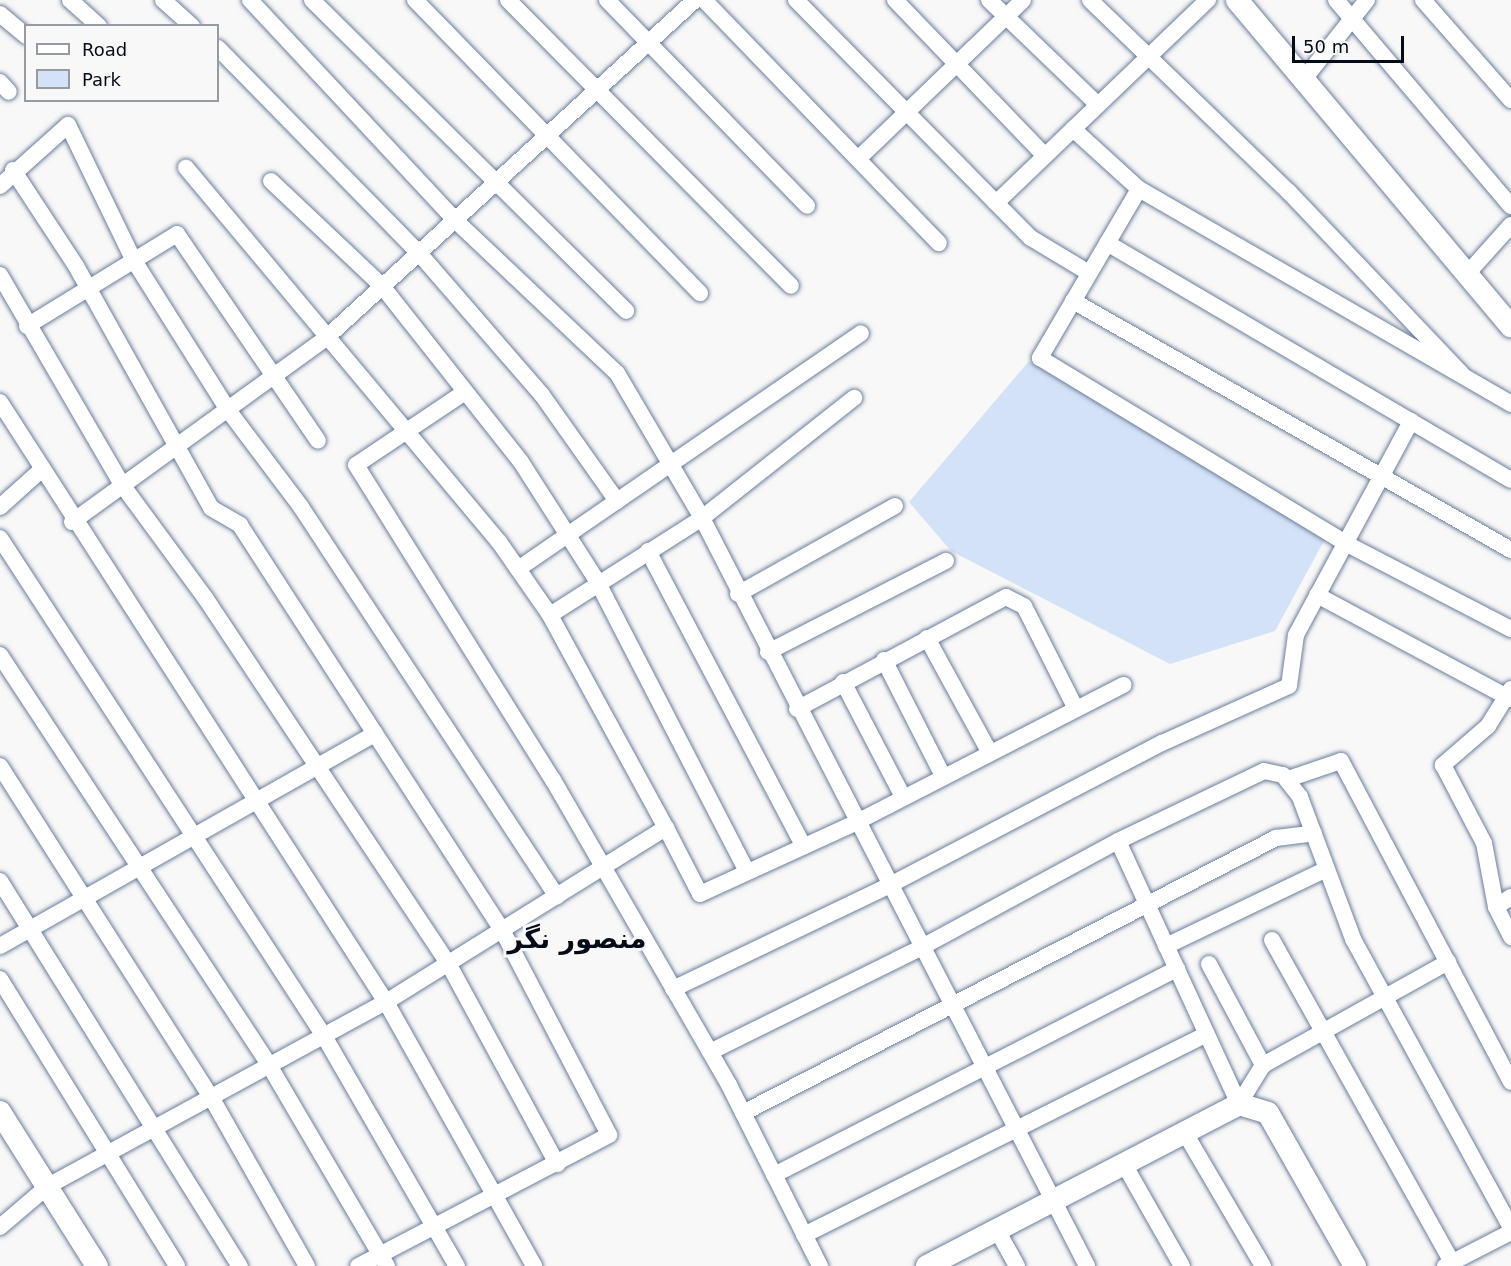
<!DOCTYPE html>
<html>
<head>
<meta charset="utf-8">
<style>
	body { margin:0 }
	#map { position:relative; width:1511px; height:1266px; overflow:hidden; background:#f8f8f8; font-family:"DejaVu Sans","Noto Sans Arabic",sans-serif }
	div>[style] { position:absolute }
	[style*='--x'] { left:calc(var(--x)*1px); top:calc(var(--y)*1px); width:calc(var(--w)*1px); rotate:calc(var(--a)*1deg) }
	.green>* { inset:0; background:#d4e2f7 }
	.roads { filter:drop-shadow(0 0 2px #6b7d9a) drop-shadow(0 0 2px #6b7d9a) }
	.street>* { height:16px; margin:-8px; padding:0 8px; transform-origin:8px; border-radius:8px; background:#fff }
	.secondary>* { height:22px; margin:-11px; padding:0 11px; transform-origin:11px; border-radius:11px; background:#fff }
	span { translate:-50% -50%; white-space:nowrap; text-align:center; line-height:1.15; -webkit-text-stroke:6px #f8f8f8; paint-order:stroke }
	.district-label { font-size:27px; color:#060c16; font-weight:700 }
	.legend { position:absolute; left:24px; top:24px; width:195px; height:78px; box-sizing:border-box; background:#f8f8f8; border:2px solid #979a9e; margin:0; padding:8px 10px; list-style:none; font-size:18px; color:#060c16 }
	.legend li { display:flex; align-items:center; gap:12px; height:30px }
	.legend b { width:30px; border:2px solid #979a9e }
	.scale { position:absolute; left:1292px; top:36px; width:112px; height:27px; box-sizing:border-box; border:3px solid #060c16; border-top:0; padding-left:8px; font-size:18px; line-height:21px; white-space:nowrap; color:#060c16; -webkit-text-stroke:4px #f8f8f8; paint-order:stroke }
</style>
</head>
<body>
<div id="map">
	<div class="green">
		<div style="clip-path:polygon(1029px 361px,1325px 539px,1275px 631px,1170px 664px,951px 551px,909px 502px)"></div>
	</div>
	<div class="roads">
		<div class="street">
			<div style="--x:70;--y:0;--w:39;--a:42"></div>
			<div style="--x:163;--y:0;--w:39;--a:42"></div>
			<div style="--x:250;--y:0;--w:301;--a:47"></div>
			<div style="--x:455;--y:220;--w:223;--a:43.4"></div>
			<div style="--x:617;--y:373;--w:168;--a:59.6"></div>
			<div style="--x:702;--y:518;--w:841;--a:62.76"></div>
			<div style="--x:312;--y:0;--w:442;--a:44.7"></div>
			<div style="--x:415;--y:0;--w:409;--a:45.8"></div>
			<div style="--x:508;--y:0;--w:402;--a:45.3"></div>
			<div style="--x:607;--y:0;--w:287;--a:45.8"></div>
			<div style="--x:704;--y:0;--w:338;--a:46"></div>
			<div style="--x:796;--y:0;--w:334;--a:45.4"></div>
			<div style="--x:1031;--y:238;--w:68;--a:31.1"></div>
			<div style="--x:895;--y:0;--w:216;--a:46.1"></div>
			<div style="--x:989;--y:0;--w:151;--a:43.9"></div>
			<div style="--x:1090;--y:0;--w:277;--a:44"></div>
			<div style="--x:1289;--y:192;--w:251;--a:46.5"></div>
			<div style="--x:1336;--y:0;--w:270;--a:49.7"></div>
			<div style="--x:1423;--y:0;--w:133;--a:48.7"></div>
			<div style="--x:0;--y:14;--w:34;--a:40"></div>
			<div style="--x:218;--y:48;--w:286;--a:45.6"></div>
			<div style="--x:418;--y:252;--w:189;--a:49.1"></div>
			<div style="--x:542;--y:395;--w:130;--a:54.7"></div>
			<div style="--x:1304;--y:79;--w:101;--a:-51.4"></div>
			<div style="--x:0;--y:82;--w:13;--a:48"></div>
			<div style="--x:1073;--y:129;--w:89;--a:42.3"></div>
			<div style="--x:1139;--y:189;--w:430;--a:30"></div>
			<div style="--x:858;--y:159;--w:229;--a:-43.9"></div>
			<div style="--x:13;--y:170;--w:115;--a:56.7"></div>
			<div style="--x:76;--y:266;--w:277;--a:60.8"></div>
			<div style="--x:211;--y:508;--w:34;--a:30"></div>
			<div style="--x:240;--y:525;--w:482;--a:57.1"></div>
			<div style="--x:502;--y:930;--w:231;--a:62.4"></div>
			<div style="--x:609;--y:1135;--w:283;--a:152.4"></div>
			<div style="--x:271;--y:181;--w:153;--a:43.4"></div>
			<div style="--x:382;--y:286;--w:224;--a:51.7"></div>
			<div style="--x:521;--y:462;--w:141;--a:57.4"></div>
			<div style="--x:597;--y:581;--w:327;--a:62.7"></div>
			<div style="--x:0;--y:186;--w:91;--a:-41.9"></div>
			<div style="--x:68;--y:125;--w:149;--a:64.1"></div>
			<div style="--x:133;--y:259;--w:178;--a:57.8"></div>
			<div style="--x:228;--y:410;--w:121;--a:53"></div>
			<div style="--x:301;--y:507;--w:466;--a:56.7"></div>
			<div style="--x:1139;--y:189;--w:196;--a:120.4"></div>
			<div style="--x:1040;--y:358;--w:357;--a:31.2"></div>
			<div style="--x:1345;--y:543;--w:187;--a:27.4"></div>
			<div style="--x:996;--y:203;--w:294;--a:-43.8"></div>
			<div style="--x:1107;--y:243;--w:468;--a:30.4"></div>
			<div style="--x:1467;--y:274;--w:66;--a:-48.1"></div>
			<div style="--x:0;--y:275;--w:244;--a:59.8"></div>
			<div style="--x:123;--y:486;--w:140;--a:53.7"></div>
			<div style="--x:206;--y:599;--w:437;--a:56.4"></div>
			<div style="--x:448;--y:963;--w:229;--a:61.5"></div>
			<div style="--x:1073;--y:301;--w:504;--a:29.62"></div>
			<div style="--x:27;--y:326;--w:176;--a:-31.5"></div>
			<div style="--x:177;--y:234;--w:250;--a:55.7"></div>
			<div style="--x:465;--y:392;--w:131;--a:146.2"></div>
			<div style="--x:356;--y:465;--w:372;--a:58"></div>
			<div style="--x:553;--y:780;--w:352;--a:60"></div>
			<div style="--x:729;--y:1085;--w:203;--a:63.3"></div>
			<div style="--x:0;--y:402;--w:713;--a:57.25"></div>
			<div style="--x:386;--y:1002;--w:303;--a:60.7"></div>
			<div style="--x:0;--y:507;--w:54;--a:-42"></div>
			<div style="--x:72;--y:522;--w:314;--a:-35.9"></div>
			<div style="--x:326;--y:338;--w:500;--a:-42.49"></div>
			<div style="--x:0;--y:538;--w:594;--a:56.95"></div>
			<div style="--x:324;--y:1036;--w:266;--a:60"></div>
			<div style="--x:648;--y:551;--w:332;--a:62.2"></div>
			<div style="--x:518;--y:569;--w:416;--a:-34.5"></div>
			<div style="--x:738;--y:594;--w:180;--a:-29.3"></div>
			<div style="--x:1317;--y:595;--w:220;--a:28.2"></div>
			<div style="--x:550;--y:615;--w:180;--a:-32.5"></div>
			<div style="--x:702;--y:518;--w:194;--a:-38.3"></div>
			<div style="--x:927;--y:638;--w:131;--a:61.3"></div>
			<div style="--x:768;--y:652;--w:200;--a:-27.1"></div>
			<div style="--x:0;--y:655;--w:490;--a:56.7"></div>
			<div style="--x:269;--y:1065;--w:233;--a:59.6"></div>
			<div style="--x:884;--y:660;--w:130;--a:63"></div>
			<div style="--x:843;--y:682;--w:130;--a:62.4"></div>
			<div style="--x:1511;--y:689;--w:44;--a:121.9"></div>
			<div style="--x:1488;--y:726;--w:60;--a:139.1"></div>
			<div style="--x:1443;--y:765;--w:88;--a:62.3"></div>
			<div style="--x:1484;--y:843;--w:65;--a:79.4"></div>
			<div style="--x:1496;--y:907;--w:34;--a:63"></div>
			<div style="--x:797;--y:709;--w:237;--a:-28.2"></div>
			<div style="--x:1006;--y:597;--w:20;--a:27"></div>
			<div style="--x:1024;--y:606;--w:115;--a:63.2"></div>
			<div style="--x:0;--y:766;--w:393;--a:57.5"></div>
			<div style="--x:211;--y:1097;--w:194;--a:60.4"></div>
			<div style="--x:1288;--y:779;--w:56;--a:-18.8"></div>
			<div style="--x:1341;--y:761;--w:363;--a:62.1"></div>
			<div style="--x:666;--y:828;--w:74;--a:62.7"></div>
			<div style="--x:700;--y:894;--w:170;--a:-24.6"></div>
			<div style="--x:855;--y:823;--w:302;--a:-27.2"></div>
			<div style="--x:1118;--y:841;--w:162;--a:-25.6"></div>
			<div style="--x:1264;--y:771;--w:19;--a:12"></div>
			<div style="--x:1283;--y:775;--w:28;--a:52"></div>
			<div style="--x:1300;--y:797;--w:152;--a:69.5"></div>
			<div style="--x:1353;--y:939;--w:329;--a:61.3"></div>
			<div style="--x:0;--y:881;--w:454;--a:58.1"></div>
			<div style="--x:1496;--y:907;--w:18;--a:-34"></div>
			<div style="--x:1272;--y:940;--w:373;--a:60.8"></div>
			<div style="--x:0;--y:946;--w:431;--a:-29.5"></div>
			<div style="--x:1166;--y:946;--w:178;--a:-25.6"></div>
			<div style="--x:1209;--y:964;--w:115;--a:61.9"></div>
			<div style="--x:0;--y:979;--w:337;--a:58.3"></div>
			<div style="--x:673;--y:989;--w:238;--a:-25.6"></div>
			<div style="--x:888;--y:886;--w:309;--a:-27.6"></div>
			<div style="--x:1162;--y:743;--w:139;--a:-24.2"></div>
			<div style="--x:1289;--y:686;--w:51;--a:-82.2"></div>
			<div style="--x:1296;--y:635;--w:243;--a:-61.7"></div>
			<div style="--x:710;--y:1052;--w:234;--a:-26.3"></div>
			<div style="--x:920;--y:948;--w:225;--a:-28.4"></div>
			<div style="--x:1118;--y:841;--w:289;--a:65.3"></div>
			<div style="--x:1239;--y:1104;--w:46;--a:-58.4"></div>
			<div style="--x:1263;--y:1065;--w:212;--a:-29.1"></div>
			<div style="--x:743;--y:1113;--w:600;--a:-27.29"></div>
			<div style="--x:1276;--y:838;--w:38;--a:-7"></div>
			<div style="--x:1185;--y:1133;--w:154;--a:59.6"></div>
			<div style="--x:1124;--y:1164;--w:117;--a:60.4"></div>
			<div style="--x:774;--y:1175;--w:453;--a:-27.1"></div>
			<div style="--x:0;--y:1227;--w:63;--a:-40.5"></div>
			<div style="--x:48;--y:1186;--w:385;--a:-28.6"></div>
			<div style="--x:386;--y:1002;--w:330;--a:-31.9"></div>
			<div style="--x:666;--y:828;--w:243;--a:-118.6"></div>
			<div style="--x:550;--y:615;--w:89;--a:-124.9"></div>
			<div style="--x:499;--y:542;--w:488;--a:-129.9"></div>
			<div style="--x:997;--y:1230;--w:41;--a:60.9"></div>
			<div style="--x:804;--y:1235;--w:450;--a:-26.5"></div>
			<div style="--x:1445;--y:1266;--w:74;--a:-27.3"></div>
		</div>
		<div class="secondary">
			<div style="--x:1237;--y:0;--w:426;--a:50"></div>
			<div style="--x:0;--y:1112;--w:182;--a:57.8"></div>
			<div style="--x:927;--y:1266;--w:352;--a:-27.4"></div>
			<div style="--x:1239;--y:1104;--w:30;--a:17"></div>
			<div style="--x:1268;--y:1113;--w:176;--a:60.4"></div>
		</div>
	</div>
	<div class="district-label">
		<span style="left:577px;top:939px">منصور نگر</span>
	</div>
	<ul class="legend">
	<li><b style="height:8px;background:#fff"></b>Road</li>
	<li><b style="height:16px;background:#d4e2f7"></b>Park</li>
	</ul>
	<div class="scale">50 m</div>
</div>
</body>
</html>
